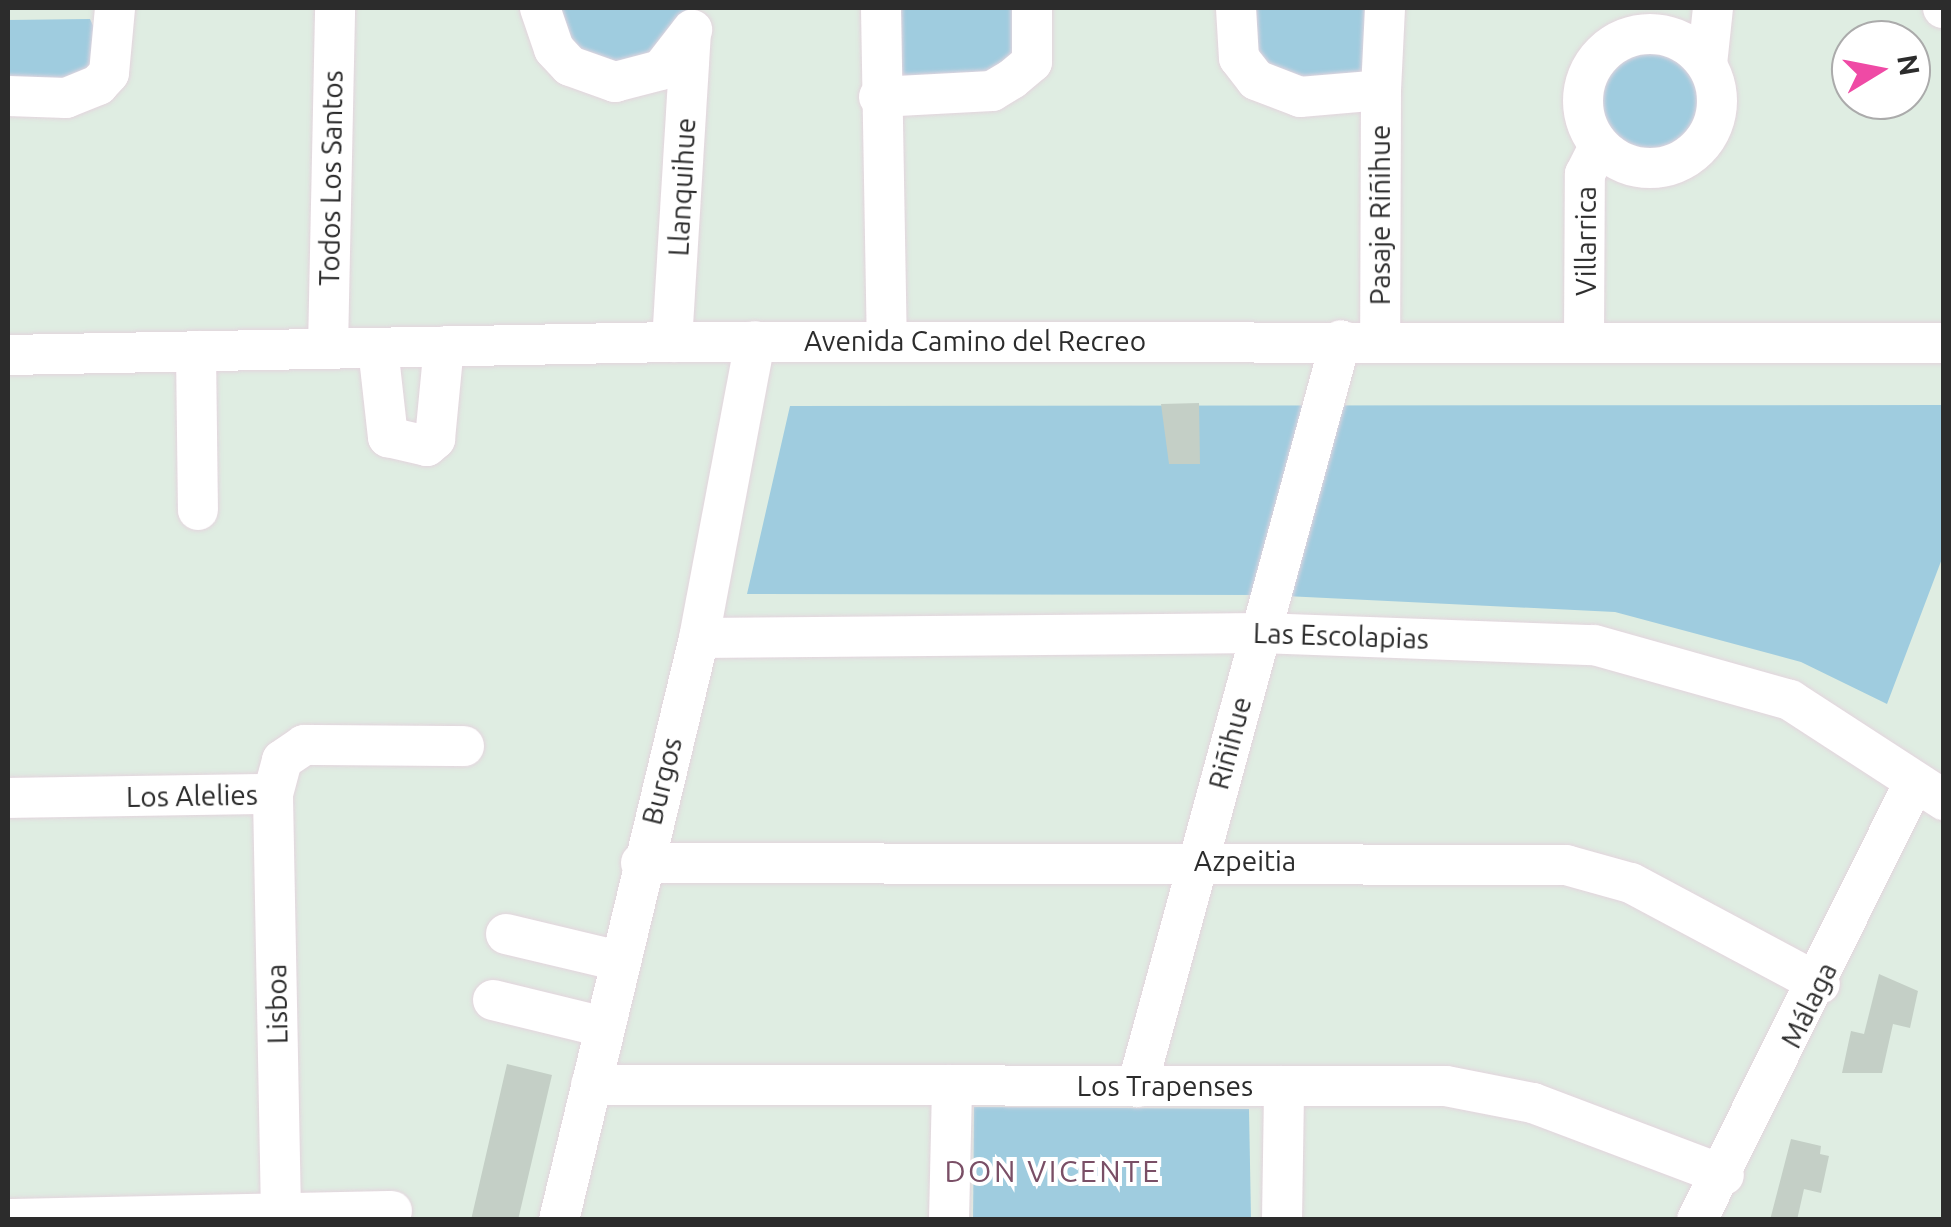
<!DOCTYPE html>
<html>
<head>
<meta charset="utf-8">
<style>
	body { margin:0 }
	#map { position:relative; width:1951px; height:1227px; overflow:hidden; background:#dfede2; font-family:Ubuntu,sans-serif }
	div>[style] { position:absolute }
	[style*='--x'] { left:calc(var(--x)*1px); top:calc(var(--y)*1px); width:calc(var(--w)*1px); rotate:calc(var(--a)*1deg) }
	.green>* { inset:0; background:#9fccdf }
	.round { border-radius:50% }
	.building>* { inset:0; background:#c4cfc6 }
	.roads { filter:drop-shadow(0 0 2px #e3d4dd) drop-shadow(0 0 2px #e3d4dd) }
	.minor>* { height:40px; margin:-20px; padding:0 20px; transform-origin:20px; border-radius:20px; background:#fff }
	.minor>.ring { margin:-20px; padding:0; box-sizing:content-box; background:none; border:40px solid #fff; border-radius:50% }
	span { translate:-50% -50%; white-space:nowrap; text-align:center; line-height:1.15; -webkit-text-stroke:8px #fff; paint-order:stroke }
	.street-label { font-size:28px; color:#2c2c2c }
	.neighbourhood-label { font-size:30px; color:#7a4f66; letter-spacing:2.5px }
	.frame { position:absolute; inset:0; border:10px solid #2c2c2c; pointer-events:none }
	.north { position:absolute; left:1831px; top:20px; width:100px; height:100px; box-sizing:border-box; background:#fff; border:2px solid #ababab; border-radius:50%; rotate:80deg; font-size:28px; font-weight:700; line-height:40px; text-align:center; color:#2c2c2c }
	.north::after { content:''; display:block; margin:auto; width:35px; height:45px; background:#ef4aa5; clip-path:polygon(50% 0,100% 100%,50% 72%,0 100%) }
</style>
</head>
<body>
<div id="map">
	<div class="green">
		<div style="clip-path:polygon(548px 8px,688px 8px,672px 49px,594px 70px)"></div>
		<div style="clip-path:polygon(892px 8px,1022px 8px,1022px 58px,1006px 71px,888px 87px)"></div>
		<div style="clip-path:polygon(1249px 8px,1372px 8px,1370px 79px,1302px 84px,1251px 53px)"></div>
		<div style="clip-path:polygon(90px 19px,103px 48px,99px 75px,8px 90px,8px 20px)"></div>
		<div class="round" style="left:1595px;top:43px;width:114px;height:114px"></div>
		<div style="clip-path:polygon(1943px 405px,1943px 556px,1887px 704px,1801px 662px,1615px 612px,1266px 595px,747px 594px,790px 406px)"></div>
		<div style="clip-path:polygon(974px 1107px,1249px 1109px,1251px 1219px,973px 1219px)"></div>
	</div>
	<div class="building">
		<div style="clip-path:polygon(1199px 403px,1200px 464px,1169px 464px,1161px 404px)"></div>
		<div style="clip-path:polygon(1879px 974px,1918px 991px,1910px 1028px,1893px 1024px,1882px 1073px,1842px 1073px,1851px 1031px,1864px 1034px)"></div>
		<div style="clip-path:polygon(507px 1064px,552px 1075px,518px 1220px,471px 1220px)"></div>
		<div style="clip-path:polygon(1791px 1139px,1821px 1146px,1820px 1154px,1829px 1156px,1821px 1193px,1804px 1189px,1797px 1220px,1770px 1220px)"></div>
	</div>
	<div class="roads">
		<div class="minor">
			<div style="--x:540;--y:8;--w:43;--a:71.1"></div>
			<div style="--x:554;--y:49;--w:23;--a:47"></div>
			<div style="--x:570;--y:66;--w:48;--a:19.6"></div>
			<div style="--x:615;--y:82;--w:48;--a:-14.6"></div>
			<div style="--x:661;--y:70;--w:51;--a:-52.2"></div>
			<div style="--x:881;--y:8;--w:333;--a:89"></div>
			<div style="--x:1236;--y:8;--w:50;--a:86.6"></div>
			<div style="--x:1239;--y:58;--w:28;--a:52"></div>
			<div style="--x:1256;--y:80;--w:47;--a:21.1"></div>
			<div style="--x:1300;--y:97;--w:81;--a:-4.9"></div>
			<div style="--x:1381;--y:90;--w:250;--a:90.2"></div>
			<div style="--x:1943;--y:8;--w:1;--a:0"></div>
			<div class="ring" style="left:1583px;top:34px;width:94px;height:94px"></div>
			<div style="--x:1707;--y:64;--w:56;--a:-83.9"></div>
			<div style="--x:1381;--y:90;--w:82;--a:-87.2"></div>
			<div style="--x:8;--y:96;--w:58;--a:2"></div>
			<div style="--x:66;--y:98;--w:35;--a:-22"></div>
			<div style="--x:98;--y:85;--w:16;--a:-47"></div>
			<div style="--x:109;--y:73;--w:65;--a:-84.7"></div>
			<div style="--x:879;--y:97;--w:113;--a:-3"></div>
			<div style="--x:992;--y:91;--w:23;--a:-31"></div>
			<div style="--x:1012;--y:79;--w:26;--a:-40"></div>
			<div style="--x:1032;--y:62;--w:54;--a:-90"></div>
			<div style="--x:1584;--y:340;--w:166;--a:-89.7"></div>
			<div style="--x:1585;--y:174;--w:31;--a:-63"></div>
			<div style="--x:672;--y:342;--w:310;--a:-86.5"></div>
			<div style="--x:328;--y:348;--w:340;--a:-88.8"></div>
			<div style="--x:378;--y:348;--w:90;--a:83.6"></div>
			<div style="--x:388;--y:437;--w:40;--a:13"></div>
			<div style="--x:427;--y:446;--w:11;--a:-41"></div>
			<div style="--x:435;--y:439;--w:93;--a:-84.5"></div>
			<div style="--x:196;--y:351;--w:159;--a:89.3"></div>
			<div style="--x:8;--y:355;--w:664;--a:-1.12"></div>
			<div style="--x:672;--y:342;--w:1272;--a:0.05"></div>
			<div style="--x:699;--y:638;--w:561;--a:-0.51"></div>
			<div style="--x:1260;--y:633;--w:334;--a:2.1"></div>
			<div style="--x:1594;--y:645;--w:204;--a:15.7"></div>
			<div style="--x:1790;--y:700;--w:184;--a:33"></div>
			<div style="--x:8;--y:798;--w:265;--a:-0.9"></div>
			<div style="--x:641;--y:863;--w:925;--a:0.12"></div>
			<div style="--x:1566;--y:865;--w:67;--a:15.5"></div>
			<div style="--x:1631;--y:883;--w:214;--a:28.1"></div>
			<div style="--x:506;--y:934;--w:116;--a:13.4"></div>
			<div style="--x:493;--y:1000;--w:114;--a:13.7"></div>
			<div style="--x:591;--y:1085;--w:855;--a:0.07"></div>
			<div style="--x:1446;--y:1086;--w:89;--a:11.1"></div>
			<div style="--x:1533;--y:1103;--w:204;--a:20.7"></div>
			<div style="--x:1137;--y:1087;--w:774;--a:-74.73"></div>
			<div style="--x:281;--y:1213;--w:419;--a:-91.1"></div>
			<div style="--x:273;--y:794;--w:35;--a:-75"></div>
			<div style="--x:282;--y:760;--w:27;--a:-34"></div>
			<div style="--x:304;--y:745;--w:160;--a:0.4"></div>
			<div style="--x:8;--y:1219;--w:384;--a:-1.2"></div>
			<div style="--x:559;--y:1220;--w:599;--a:-76.47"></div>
			<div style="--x:699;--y:638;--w:302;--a:-79.3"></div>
			<div style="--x:949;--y:1220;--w:135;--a:-88.7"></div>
			<div style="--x:1282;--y:1220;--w:134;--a:-89.1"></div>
			<div style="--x:1697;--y:1220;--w:486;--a:-63.6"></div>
		</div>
	</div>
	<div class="street-label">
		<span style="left:331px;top:178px;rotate:-89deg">Todos Los Santos</span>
		<span style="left:682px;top:187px;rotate:-87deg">Llanquihue</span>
		<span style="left:1380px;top:215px;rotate:-90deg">Pasaje Riñihue</span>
		<span style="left:1586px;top:241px;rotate:-90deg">Villarrica</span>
		<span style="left:975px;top:341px">Avenida Camino del Recreo</span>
		<span style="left:1341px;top:636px;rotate:2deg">Las Escolapias</span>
		<span style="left:1230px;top:743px;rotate:-75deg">Riñihue</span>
		<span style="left:662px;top:781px;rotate:-76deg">Burgos</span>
		<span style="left:192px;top:796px;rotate:-1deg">Los Alelies</span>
		<span style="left:1245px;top:861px">Azpeitia</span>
		<span style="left:277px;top:1004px;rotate:-91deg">Lisboa</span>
		<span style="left:1809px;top:1005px;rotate:-64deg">Málaga</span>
		<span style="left:1165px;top:1086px">Los Trapenses</span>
	</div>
	<div class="neighbourhood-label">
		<span style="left:1053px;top:1171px">DON VICENTE</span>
	</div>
	<div class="frame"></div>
	<div class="north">N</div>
</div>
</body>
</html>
